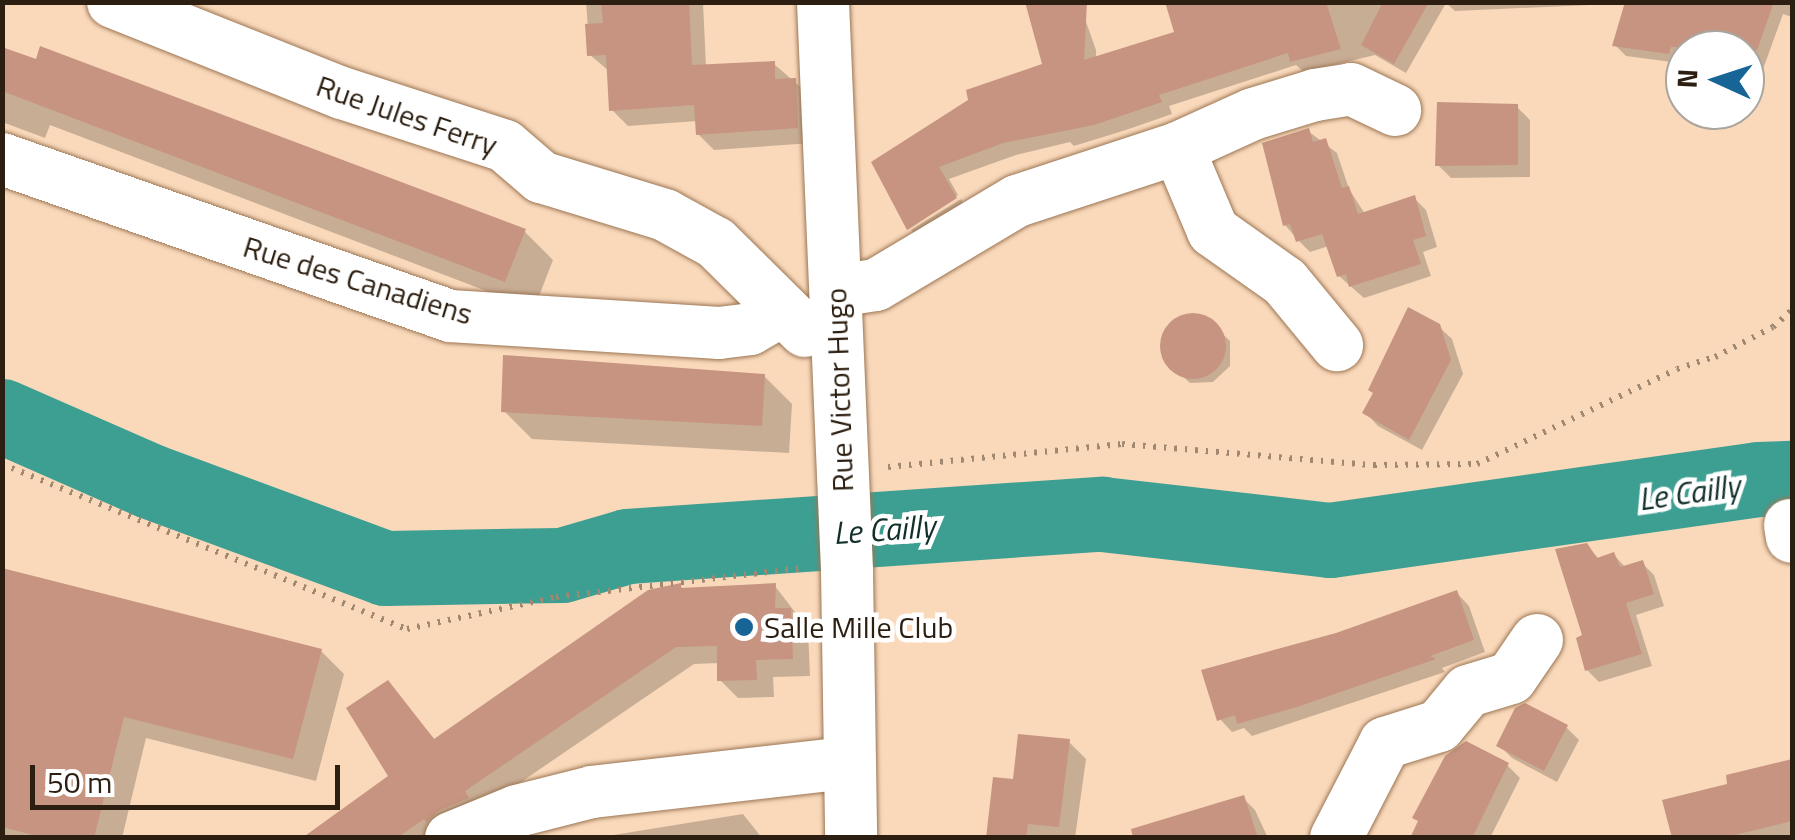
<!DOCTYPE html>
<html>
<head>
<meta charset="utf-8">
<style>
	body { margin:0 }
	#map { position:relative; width:1795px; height:840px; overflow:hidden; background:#fad9bb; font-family:"Titillium Web",sans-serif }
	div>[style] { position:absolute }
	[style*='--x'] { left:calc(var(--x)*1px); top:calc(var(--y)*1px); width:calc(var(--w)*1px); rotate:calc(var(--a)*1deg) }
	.shadow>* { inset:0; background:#0003 }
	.river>* { height:75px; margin:-37.5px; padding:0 37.5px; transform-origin:37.5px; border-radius:37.5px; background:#3d9f92 }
	.building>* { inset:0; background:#c69480 }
	.round { border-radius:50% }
	.path>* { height:6px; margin-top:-3px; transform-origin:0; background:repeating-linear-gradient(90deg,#a18871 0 2.5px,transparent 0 10.5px) }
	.roads { filter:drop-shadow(0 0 2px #9b7654) drop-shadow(0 0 2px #9b7654) }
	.minor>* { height:52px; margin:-26px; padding:0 26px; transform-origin:26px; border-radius:26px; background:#fff }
	.dots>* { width:28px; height:28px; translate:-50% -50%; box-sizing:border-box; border:5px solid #fff; border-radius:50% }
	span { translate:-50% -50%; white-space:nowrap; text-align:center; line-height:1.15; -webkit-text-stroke:9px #fff; paint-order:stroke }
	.street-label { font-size:30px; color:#2c1e10 }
	.poi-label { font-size:30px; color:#2c1e10 }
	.left { translate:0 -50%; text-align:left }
	.water-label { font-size:32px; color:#11302b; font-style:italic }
	.frame { position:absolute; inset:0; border:5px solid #2c1e10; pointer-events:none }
	.north { position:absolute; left:1665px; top:30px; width:100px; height:100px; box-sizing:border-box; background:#fff; border:2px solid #aba59f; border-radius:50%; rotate:273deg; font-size:28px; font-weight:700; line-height:40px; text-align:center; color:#2c1e10 }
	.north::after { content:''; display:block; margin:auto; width:35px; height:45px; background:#176497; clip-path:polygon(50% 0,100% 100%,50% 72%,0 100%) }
	.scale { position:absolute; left:30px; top:765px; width:310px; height:45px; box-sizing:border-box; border:5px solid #2c1e10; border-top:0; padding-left:12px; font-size:30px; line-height:35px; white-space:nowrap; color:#2c1e10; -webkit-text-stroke:8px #fff; paint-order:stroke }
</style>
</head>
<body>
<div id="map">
	<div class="shadow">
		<div style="clip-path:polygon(586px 2px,703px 2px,706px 67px,774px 64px,812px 97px,813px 143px,714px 150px,698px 134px,697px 121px,628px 126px,612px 110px,609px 71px,590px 55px)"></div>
		<div style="clip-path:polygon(1079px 2px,1096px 50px,1096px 64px,1275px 2px,1590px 2px,1590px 5px,1455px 11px,1446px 3px,1406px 73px,1375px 55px,1304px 72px,1296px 65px,1169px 106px,1172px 114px,1126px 130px,1074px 146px,1070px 142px,1016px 155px,949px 179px,958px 195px,909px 229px,874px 163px,1045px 66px)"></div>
		<div style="clip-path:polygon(1628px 2px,1792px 2px,1792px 17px,1783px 14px,1758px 83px,1745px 79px,1745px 50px,1685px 50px,1685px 60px,1680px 58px,1679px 63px,1626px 56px,1615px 45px)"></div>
		<div style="clip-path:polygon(2px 49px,525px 232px,553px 260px,534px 309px,50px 125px,45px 138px,2px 122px)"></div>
		<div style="clip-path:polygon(1517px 107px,1530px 120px,1530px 177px,1451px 178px,1438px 165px)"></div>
		<div style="clip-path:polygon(1308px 131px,1337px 153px,1349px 189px,1365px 214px,1414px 198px,1426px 210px,1437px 247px,1423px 252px,1431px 276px,1364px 298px,1339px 276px,1329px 246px,1310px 252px,1298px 240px,1285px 225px)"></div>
		<div style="clip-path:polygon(961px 199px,968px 212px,921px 241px,911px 230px)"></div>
		<div style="clip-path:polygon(1204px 316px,1230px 341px,1230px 366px,1213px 382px,1190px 383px,1164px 359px,1164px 334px,1180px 317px)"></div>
		<div style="clip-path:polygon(1438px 326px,1452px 339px,1463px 374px,1422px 450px,1378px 426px,1366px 413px)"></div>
		<div style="clip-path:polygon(764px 376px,792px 404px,789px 453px,532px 439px,504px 411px)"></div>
		<div style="clip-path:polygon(1587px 546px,1600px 560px,1614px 555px,1626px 568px,1642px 563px,1654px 575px,1664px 606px,1636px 615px,1652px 666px,1599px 682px,1587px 670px)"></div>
		<div style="clip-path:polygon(2px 571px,321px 651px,344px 674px,316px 781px,146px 738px,122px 838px,2px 838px)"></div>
		<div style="clip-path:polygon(680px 586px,685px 590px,775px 586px,808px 629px,810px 676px,773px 677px,774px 697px,738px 698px,720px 680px,720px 663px,694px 664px,439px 838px,306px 838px,391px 776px,388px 683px,436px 741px)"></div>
		<div style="clip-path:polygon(1457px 593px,1469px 606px,1485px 652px,1442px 668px,1445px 672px,1252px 736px,1244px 728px,1232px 732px,1220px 719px,1337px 636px)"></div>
		<div style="clip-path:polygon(1566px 727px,1579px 740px,1557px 782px,1512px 758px,1499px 745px)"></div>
		<div style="clip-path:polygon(1068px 741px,1086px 759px,1075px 838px,989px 838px,1015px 782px)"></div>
		<div style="clip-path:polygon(1792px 761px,1792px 835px,1674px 838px,1730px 786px,1728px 777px)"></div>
		<div style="clip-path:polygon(1507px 765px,1520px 778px,1490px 838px,1411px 838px)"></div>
		<div style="clip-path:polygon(1243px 798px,1255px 810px,1268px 838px,1186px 838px)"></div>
		<div style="clip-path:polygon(743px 814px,762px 838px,595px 838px)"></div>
	</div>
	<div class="river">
		<div style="--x:2;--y:416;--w:162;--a:23.7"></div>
		<div style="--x:150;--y:481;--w:251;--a:20.3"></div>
		<div style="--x:385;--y:568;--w:177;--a:-1"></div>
		<div style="--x:562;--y:565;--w:68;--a:-16.3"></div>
		<div style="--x:627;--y:546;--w:476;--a:-3.9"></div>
		<div style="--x:1102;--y:514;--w:229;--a:6.5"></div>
		<div style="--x:1330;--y:540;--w:432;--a:-8.1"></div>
		<div style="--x:1758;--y:479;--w:34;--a:-2"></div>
	</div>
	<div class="building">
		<div style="clip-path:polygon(601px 2px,689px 2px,692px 65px,775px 61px,775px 79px,796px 78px,798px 128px,696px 135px,694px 105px,609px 111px,606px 55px,587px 56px,585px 24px,603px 23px)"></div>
		<div style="clip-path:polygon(1025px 2px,1087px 2px,1084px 60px,1174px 32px,1165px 2px,1326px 2px,1341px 49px,1290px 62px,1288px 53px,1159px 95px,1162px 102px,1094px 125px,1003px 143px,939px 167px,957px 198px,907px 230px,871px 162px,968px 100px,966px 90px,1042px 64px)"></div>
		<div style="clip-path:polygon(1383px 2px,1429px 2px,1394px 64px,1361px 45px)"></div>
		<div style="clip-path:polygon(1625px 2px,1774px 2px,1757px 50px,1671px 47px,1669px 54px,1612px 46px)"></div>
		<div style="clip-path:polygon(40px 46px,526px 229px,505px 282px,2px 91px,2px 47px,36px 59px)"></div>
		<div style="clip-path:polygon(1437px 102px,1518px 104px,1518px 165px,1435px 166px)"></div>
		<div style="clip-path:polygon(1309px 128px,1313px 142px,1326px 138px,1342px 188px,1349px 186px,1358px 214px,1415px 195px,1426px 236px,1413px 240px,1421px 264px,1349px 287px,1346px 274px,1337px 277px,1322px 234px,1296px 242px,1290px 224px,1283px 226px,1262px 143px)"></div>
		<div style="clip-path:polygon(1408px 307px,1440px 324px,1451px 360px,1409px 440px,1362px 413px,1373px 393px,1368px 390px)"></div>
		<div class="round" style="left:1160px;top:313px;width:66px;height:66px"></div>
		<div style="clip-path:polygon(503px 355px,765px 374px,762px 426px,501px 412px)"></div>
		<div style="clip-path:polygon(1587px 543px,1597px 558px,1614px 552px,1620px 567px,1643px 560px,1654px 594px,1626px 603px,1642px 654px,1585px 671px,1576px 638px,1582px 635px,1555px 549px)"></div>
		<div style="clip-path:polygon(2px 568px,322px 649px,293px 759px,124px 717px,94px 838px,45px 838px,2px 827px)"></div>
		<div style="clip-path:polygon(681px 583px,681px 588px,776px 583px,775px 608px,791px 608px,793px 659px,756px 660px,757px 680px,717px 681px,717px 646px,676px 647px,465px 791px,469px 798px,440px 810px,426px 822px,424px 819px,397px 838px,302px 838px,388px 776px,346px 708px,388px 680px,434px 739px,648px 590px)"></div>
		<div style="clip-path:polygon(1457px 590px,1474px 640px,1430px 656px,1436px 659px,1297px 707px,1237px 724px,1235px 715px,1217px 721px,1201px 670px,1336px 633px)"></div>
		<div style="clip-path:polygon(1525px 703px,1568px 725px,1544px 771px,1496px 746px,1515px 708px)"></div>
		<div style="clip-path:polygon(1018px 734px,1070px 739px,1059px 827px,1028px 824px,1026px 838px,986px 838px,993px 777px,1013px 779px)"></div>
		<div style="clip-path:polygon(1466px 741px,1509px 763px,1472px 838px,1410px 838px,1418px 821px,1412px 818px,1445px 756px)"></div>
		<div style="clip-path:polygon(1792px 759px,1792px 821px,1722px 838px,1672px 838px,1662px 800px,1727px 784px,1726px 775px)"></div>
		<div style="clip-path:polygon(1244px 795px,1258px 838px,1133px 838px,1131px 829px)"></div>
	</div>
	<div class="path">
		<div style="--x:2;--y:464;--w:437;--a:22.2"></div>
		<div style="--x:407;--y:629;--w:152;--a:-12.1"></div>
		<div style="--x:556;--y:597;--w:250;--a:-6.7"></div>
		<div style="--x:888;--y:467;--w:235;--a:-5.6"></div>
		<div style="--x:1122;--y:444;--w:253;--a:4.8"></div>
		<div style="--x:1374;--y:465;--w:103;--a:-0.6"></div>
		<div style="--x:1477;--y:464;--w:221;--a:-25.4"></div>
		<div style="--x:1677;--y:369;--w:40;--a:-18"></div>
		<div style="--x:1715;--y:357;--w:65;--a:-27.3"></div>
		<div style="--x:1773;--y:327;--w:25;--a:-42"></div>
	</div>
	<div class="roads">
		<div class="minor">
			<div style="--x:113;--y:2;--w:246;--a:21.7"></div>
			<div style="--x:342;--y:93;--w:171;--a:18"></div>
			<div style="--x:505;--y:146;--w:48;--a:40.7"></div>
			<div style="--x:541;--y:177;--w:130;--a:17"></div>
			<div style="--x:665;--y:215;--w:58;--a:28.8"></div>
			<div style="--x:716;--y:243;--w:125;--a:44.7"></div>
			<div style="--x:823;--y:2;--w:570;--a:87.58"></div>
			<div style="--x:847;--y:571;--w:267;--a:89.1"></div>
			<div style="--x:1178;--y:148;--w:82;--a:-24.4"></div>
			<div style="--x:1253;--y:114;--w:65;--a:-17"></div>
			<div style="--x:1315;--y:95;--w:36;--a:-9"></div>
			<div style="--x:1351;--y:89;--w:49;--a:25.5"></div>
			<div style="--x:2;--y:159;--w:475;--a:19.3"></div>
			<div style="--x:450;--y:316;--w:270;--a:3.6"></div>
			<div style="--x:719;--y:333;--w:31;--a:-7"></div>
			<div style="--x:750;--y:329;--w:36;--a:-30"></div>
			<div style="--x:836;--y:291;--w:40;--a:-8.5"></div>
			<div style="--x:876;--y:285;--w:164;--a:-30.8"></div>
			<div style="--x:1017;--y:201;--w:169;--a:-18.2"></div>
			<div style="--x:1178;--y:148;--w:90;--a:67.1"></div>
			<div style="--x:1213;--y:231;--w:88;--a:35.3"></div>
			<div style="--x:1285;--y:282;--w:82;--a:50.5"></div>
			<div style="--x:1790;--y:525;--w:12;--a:81"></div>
			<div style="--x:451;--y:838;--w:71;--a:-22.2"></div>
			<div style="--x:517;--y:811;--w:77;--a:-14.2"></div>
			<div style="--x:592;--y:792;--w:258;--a:-6.5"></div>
			<div style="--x:1336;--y:838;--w:107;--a:-62.7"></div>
			<div style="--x:1385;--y:743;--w:57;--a:-17.5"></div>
			<div style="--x:1439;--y:726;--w:45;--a:-50.4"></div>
			<div style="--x:1468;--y:691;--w:45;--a:-16.8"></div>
			<div style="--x:1511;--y:678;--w:46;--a:-55.6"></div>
		</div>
	</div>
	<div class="dots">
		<div style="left:744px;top:627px;background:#176497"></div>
	</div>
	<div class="street-label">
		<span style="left:407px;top:115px;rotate:19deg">Rue Jules Ferry</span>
		<span style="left:358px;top:280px;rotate:17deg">Rue des Canadiens</span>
		<span style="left:839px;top:390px;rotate:-92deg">Rue Victor Hugo</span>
	</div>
	<div class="poi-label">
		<span class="left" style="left:764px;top:627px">Salle Mille Club</span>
	</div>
	<div class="water-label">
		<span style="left:1689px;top:492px;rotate:-8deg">Le Cailly</span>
		<span style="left:884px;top:529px;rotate:-4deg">Le Cailly</span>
	</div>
	<div class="frame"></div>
	<div class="north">N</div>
	<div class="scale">50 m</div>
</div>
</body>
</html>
